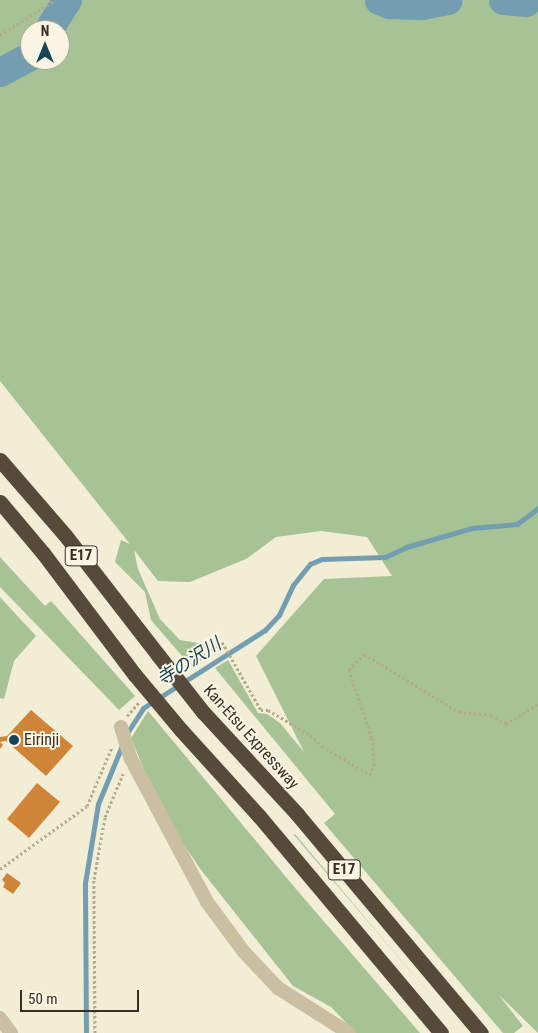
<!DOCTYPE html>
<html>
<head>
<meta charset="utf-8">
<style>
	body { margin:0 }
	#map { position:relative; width:538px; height:1033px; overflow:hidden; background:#f2edd5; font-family:"Roboto Condensed","Noto Sans JP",sans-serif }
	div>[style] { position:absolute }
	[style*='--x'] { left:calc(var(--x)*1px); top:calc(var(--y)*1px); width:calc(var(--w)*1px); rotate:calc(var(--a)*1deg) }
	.green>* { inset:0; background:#a7c295 }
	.stream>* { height:5px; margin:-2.5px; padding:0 2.5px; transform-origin:2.5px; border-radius:2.5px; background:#739eb1 }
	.river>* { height:29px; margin:-14.5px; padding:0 14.5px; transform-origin:14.5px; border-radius:14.5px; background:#739eb1 }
	.building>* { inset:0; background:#cf8537 }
	.path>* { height:3px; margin-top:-1.5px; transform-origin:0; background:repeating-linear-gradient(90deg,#b6aa8b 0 2.5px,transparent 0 5px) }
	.minor>* { height:14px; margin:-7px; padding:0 7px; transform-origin:7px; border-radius:7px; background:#cbbfa1 }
	.motorway>* { height:15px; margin:-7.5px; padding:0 7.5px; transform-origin:7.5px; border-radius:7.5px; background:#564b3b }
	.motorway-bridge>* { height:15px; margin:-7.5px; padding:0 7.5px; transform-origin:7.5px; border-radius:7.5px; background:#564b3b }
	.dots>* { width:14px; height:14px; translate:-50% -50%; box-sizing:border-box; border:2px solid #faf5e2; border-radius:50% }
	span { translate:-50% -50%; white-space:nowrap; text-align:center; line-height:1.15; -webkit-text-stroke:4px #faf5e2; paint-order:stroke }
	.shield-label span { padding:1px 4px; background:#faf5e2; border:1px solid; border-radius:4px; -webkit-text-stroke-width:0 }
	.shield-label { font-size:15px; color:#342e24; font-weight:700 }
	.street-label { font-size:16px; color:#342e24 }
	.poi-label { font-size:16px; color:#342e24 }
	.left { translate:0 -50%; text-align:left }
	.water-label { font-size:18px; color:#184258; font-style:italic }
	.north { position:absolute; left:20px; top:20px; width:50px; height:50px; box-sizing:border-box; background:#faf5e2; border:1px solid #aba596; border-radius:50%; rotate:0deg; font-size:14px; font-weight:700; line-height:20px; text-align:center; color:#342e24 }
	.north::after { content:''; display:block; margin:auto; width:18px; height:22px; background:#184258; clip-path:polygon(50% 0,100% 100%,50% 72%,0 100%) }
	.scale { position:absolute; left:20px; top:990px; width:119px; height:22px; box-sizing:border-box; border:2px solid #342e24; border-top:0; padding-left:6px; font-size:15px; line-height:18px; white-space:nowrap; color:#342e24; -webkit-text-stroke:4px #faf5e2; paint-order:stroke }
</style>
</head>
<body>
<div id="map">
	<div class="green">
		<div style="clip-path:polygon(evenodd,0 0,538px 0,538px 1033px,499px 995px,523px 1026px,514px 1033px,503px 1033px,324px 823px,335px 814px,215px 668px,228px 660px,258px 713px,267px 714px,280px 723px,304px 752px,256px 656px,324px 579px,392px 576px,367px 537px,321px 531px,276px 537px,246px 559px,190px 582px,158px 581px,134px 550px,138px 569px,160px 619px,180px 640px,210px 645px,188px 663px,151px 620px,145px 592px,115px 562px,121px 540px,130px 544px,0 381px,0 0,30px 30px,60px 30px,60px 60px,30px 60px,30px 30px)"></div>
		<div style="clip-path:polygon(0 557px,45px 606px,51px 601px,135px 696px,119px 710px,0 587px)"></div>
		<div style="clip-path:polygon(0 597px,36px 636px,14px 661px,4px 699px,0 698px)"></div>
		<div style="clip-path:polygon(148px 711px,296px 889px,420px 1033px,356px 1033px,331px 1007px,293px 986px,201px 870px,160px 809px,131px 738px)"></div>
		<div style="clip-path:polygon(295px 834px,372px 926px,463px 1033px,294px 835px)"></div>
	</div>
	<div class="stream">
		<div style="--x:526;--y:2;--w:4;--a:-27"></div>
		<div style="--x:127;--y:733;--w:30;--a:-57"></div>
		<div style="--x:143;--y:708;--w:145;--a:-32.6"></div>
		<div style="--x:265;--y:630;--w:21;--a:-47"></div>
		<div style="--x:279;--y:615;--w:33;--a:-65"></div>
		<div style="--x:293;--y:585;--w:27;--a:-51"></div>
		<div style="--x:310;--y:564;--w:13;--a:-23"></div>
		<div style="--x:322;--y:559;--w:63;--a:-1.8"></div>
		<div style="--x:385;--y:557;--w:23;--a:-25"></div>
		<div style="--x:406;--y:547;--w:69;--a:-16.1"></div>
		<div style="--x:472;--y:528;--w:45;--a:-5.1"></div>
		<div style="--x:517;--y:524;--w:26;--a:-37"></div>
		<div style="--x:86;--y:1033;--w:150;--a:-90.4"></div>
		<div style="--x:85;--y:883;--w:80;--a:-80.7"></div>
		<div style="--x:98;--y:804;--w:66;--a:-67.7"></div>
	</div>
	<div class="river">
		<div style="--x:379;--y:0;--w:11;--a:22"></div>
		<div style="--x:389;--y:4;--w:33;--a:2"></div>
		<div style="--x:422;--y:5;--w:26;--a:-11"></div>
		<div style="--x:503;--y:0;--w:23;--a:5"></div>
		<div style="--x:48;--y:30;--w:36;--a:-58"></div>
		<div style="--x:0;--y:72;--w:34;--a:-28"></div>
	</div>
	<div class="building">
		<div style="clip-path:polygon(31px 710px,73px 746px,46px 776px,6px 741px,0 742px,3px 745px,0 749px,0 737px,7px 736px)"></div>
		<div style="clip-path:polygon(37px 783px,60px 802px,29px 838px,7px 819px)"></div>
		<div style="clip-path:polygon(7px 873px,21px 883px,13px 894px,3px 887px,5px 883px,2px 880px)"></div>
	</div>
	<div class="path">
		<div style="--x:0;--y:35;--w:65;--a:-32.5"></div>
		<div style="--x:187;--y:668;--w:44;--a:-36.6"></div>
		<div style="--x:222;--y:642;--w:78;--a:60.2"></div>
		<div style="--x:261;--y:710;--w:7;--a:0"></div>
		<div style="--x:268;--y:710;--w:49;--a:30.8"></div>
		<div style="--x:310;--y:735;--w:16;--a:43"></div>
		<div style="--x:322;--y:746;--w:56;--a:31.1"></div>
		<div style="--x:370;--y:775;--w:11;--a:-68"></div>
		<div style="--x:374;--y:765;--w:27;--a:-94"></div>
		<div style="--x:372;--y:738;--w:72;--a:-108.7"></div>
		<div style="--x:349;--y:670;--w:22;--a:-47"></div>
		<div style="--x:364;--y:654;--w:111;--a:31.4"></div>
		<div style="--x:459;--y:712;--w:32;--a:5"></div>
		<div style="--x:491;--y:715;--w:17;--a:31"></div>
		<div style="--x:506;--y:724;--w:38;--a:-32"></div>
		<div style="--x:127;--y:716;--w:18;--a:-49"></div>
		<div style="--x:0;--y:869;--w:107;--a:-35.9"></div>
		<div style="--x:87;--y:806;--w:64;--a:-67"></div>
		<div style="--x:95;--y:1033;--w:154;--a:-90.4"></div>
		<div style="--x:94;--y:879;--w:63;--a:-79.9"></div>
		<div style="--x:105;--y:817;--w:47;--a:-67.3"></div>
	</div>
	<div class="minor">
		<div style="--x:121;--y:727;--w:34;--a:73"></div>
		<div style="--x:131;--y:759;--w:162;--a:62"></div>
		<div style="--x:207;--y:902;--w:62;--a:53.5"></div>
		<div style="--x:244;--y:952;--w:50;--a:46.6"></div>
		<div style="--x:278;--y:988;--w:84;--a:32.4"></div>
		<div style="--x:0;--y:1018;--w:19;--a:54"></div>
	</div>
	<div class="motorway">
		<div style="--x:0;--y:460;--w:99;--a:49.1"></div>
		<div style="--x:65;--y:535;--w:152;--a:52.2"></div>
		<div style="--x:0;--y:502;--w:67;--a:49.9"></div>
		<div style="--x:43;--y:553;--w:153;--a:53"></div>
		<div style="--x:203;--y:712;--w:139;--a:47.3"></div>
		<div style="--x:297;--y:814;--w:286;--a:50"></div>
		<div style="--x:181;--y:730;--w:116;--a:47.8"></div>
		<div style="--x:259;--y:816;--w:283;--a:50"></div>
	</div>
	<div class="motorway-bridge">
		<div style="--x:158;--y:655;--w:73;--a:51.7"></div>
		<div style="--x:135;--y:675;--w:72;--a:50.1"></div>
	</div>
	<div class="dots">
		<div style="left:14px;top:740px;background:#184258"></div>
	</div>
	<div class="shield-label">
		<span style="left:81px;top:556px">E17</span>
		<span style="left:344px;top:870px">E17</span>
	</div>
	<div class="street-label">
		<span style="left:251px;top:737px;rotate:48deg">Kan-Etsu Expressway</span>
	</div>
	<div class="poi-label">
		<span class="left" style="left:24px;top:740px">Eirinji</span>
	</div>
	<div class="water-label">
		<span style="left:189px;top:662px;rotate:-33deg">寺の沢川</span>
	</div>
	<div class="north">N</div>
	<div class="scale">50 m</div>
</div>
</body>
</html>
